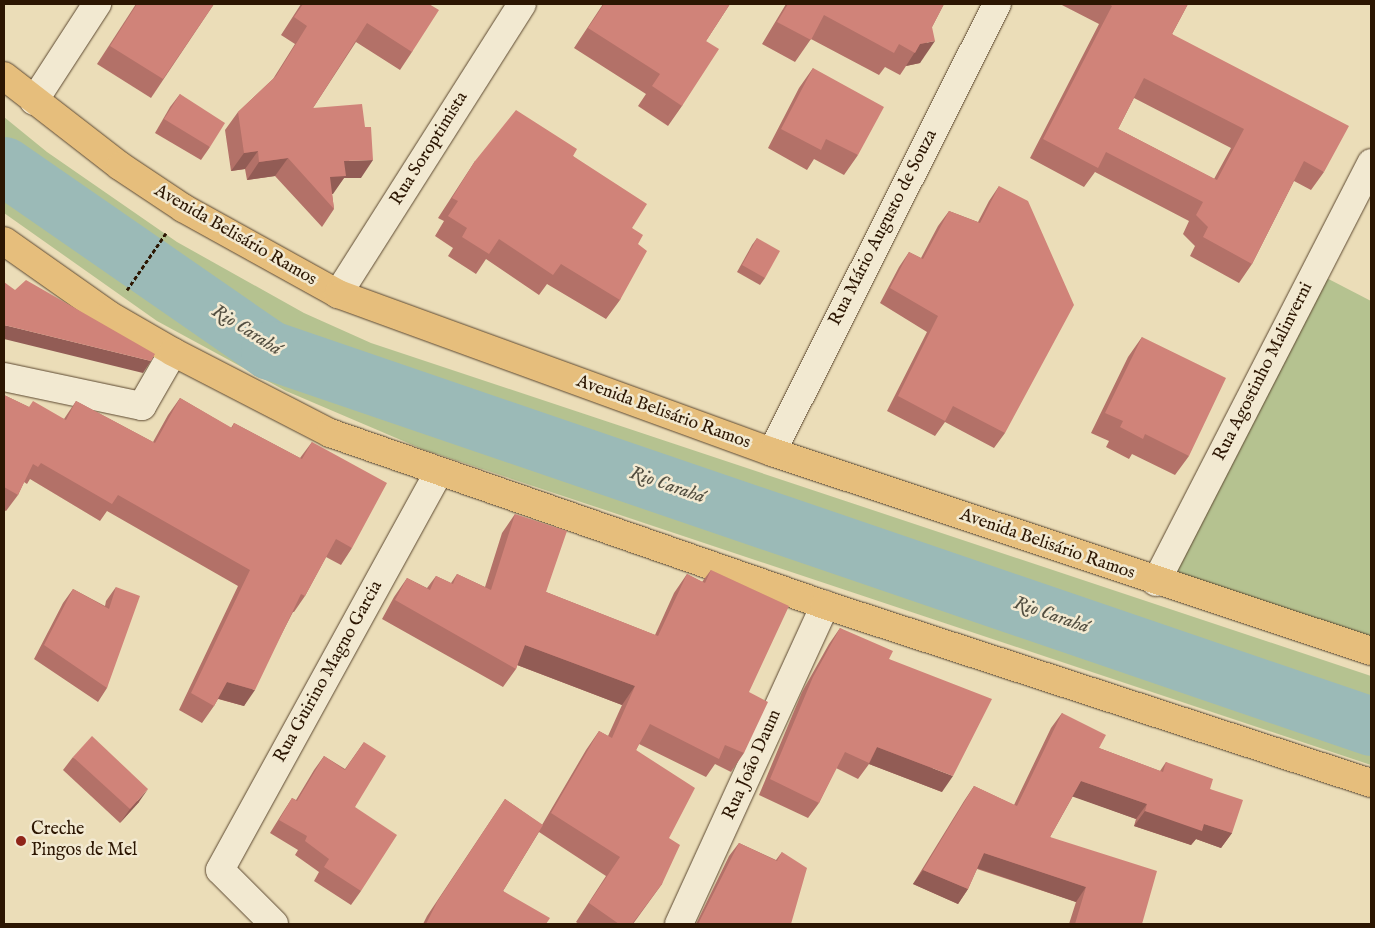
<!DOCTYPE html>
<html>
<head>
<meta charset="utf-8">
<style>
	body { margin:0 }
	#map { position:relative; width:1375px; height:928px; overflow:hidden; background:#ebddb8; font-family:"IM FELL English",serif }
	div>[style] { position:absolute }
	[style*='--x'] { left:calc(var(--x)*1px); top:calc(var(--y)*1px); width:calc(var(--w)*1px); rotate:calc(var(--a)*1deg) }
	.green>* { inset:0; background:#b5c290 }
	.river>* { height:59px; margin:-29.5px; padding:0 29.5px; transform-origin:29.5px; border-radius:29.5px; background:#9bbab7 }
	.path>* { height:3px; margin-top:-1.5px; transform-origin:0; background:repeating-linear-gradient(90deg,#2c1602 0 4px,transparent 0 6.5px) }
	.roads { filter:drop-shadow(0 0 1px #5c4830) drop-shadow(0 0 1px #5c4830) }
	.street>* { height:28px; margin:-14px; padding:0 14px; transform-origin:14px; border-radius:14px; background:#f2e9d1 }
	.primary>* { height:28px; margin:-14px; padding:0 14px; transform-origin:14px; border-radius:14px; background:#e6be7c }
	.wall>* { inset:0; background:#b37168 }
	.shaded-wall>* { inset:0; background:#925c55 }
	.building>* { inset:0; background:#d08379 }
	.dots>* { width:14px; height:14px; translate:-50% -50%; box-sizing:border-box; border:2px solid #f2e9d1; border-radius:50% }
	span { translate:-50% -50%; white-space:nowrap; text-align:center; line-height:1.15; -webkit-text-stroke:5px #f2e9d1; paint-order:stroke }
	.street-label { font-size:18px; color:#2c1602 }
	.poi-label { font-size:18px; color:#2c1602 }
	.left { translate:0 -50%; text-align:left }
	.water-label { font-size:19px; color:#534f41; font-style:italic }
	.frame { position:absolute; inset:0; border:5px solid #2c1602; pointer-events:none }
</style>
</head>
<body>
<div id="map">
	<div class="green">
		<div style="clip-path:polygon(4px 117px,47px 152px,177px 242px,304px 313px,371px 343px,1371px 676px,1371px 765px,422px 449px,286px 391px,157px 321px,4px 213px)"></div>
		<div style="clip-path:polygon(1315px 272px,1371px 301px,1371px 651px,1156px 582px)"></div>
	</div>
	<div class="river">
		<div style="--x:4;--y:166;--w:323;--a:34.7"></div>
		<div style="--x:270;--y:350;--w:1163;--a:18.86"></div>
	</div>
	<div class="path">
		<div style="--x:127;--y:290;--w:69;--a:-55.6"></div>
	</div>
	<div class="roads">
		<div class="street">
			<div style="--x:34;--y:101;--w:116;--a:-57"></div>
			<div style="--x:338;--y:294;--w:343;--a:-57.6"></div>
			<div style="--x:4;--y:377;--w:141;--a:11.9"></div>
			<div style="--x:142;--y:406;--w:62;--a:-60.1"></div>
			<div style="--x:772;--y:452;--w:501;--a:-63.33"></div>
			<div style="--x:1156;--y:582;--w:471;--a:-62.8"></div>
			<div style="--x:274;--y:924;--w:76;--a:-135"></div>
			<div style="--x:220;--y:870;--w:452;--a:-61.2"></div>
			<div style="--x:679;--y:924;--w:351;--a:-65.4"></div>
		</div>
		<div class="primary">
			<div style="--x:4;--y:76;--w:147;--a:37.8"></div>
			<div style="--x:120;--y:166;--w:76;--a:33.7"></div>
			<div style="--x:183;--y:208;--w:177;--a:29"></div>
			<div style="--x:338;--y:294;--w:462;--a:20"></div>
			<div style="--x:772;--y:452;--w:631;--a:18.38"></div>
			<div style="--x:4;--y:241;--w:128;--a:35.2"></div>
			<div style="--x:109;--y:315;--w:74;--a:30"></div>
			<div style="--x:173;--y:352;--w:177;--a:27.3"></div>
			<div style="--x:330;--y:433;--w:524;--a:19.16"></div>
			<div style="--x:825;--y:605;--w:574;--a:18.06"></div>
		</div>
	</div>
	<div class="wall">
		<div style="clip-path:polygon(136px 4px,214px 4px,151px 98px,97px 64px)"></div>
		<div style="clip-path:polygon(301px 4px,429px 4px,412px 52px,400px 70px,356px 42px,313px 108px,361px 178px,344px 178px,332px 194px,334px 209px,322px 227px,275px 176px,247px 180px,245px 169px,231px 171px,225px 130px,238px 112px,273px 79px,295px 44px,281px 35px)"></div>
		<div style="clip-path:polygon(603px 4px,730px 4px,706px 41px,682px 106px,668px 126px,638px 106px,646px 94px,574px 48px)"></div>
		<div style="clip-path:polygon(786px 4px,944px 4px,932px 27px,920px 63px,906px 66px,900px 75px,885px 67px,879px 75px,811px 39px,795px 62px,762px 44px)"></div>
		<div style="clip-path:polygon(evenodd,1060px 4px,1188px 4px,1172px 34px,1324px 172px,1311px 190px,1294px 181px,1252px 264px,1239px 283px,1190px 256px,1195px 246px,1183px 234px,1189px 221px,1095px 172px,1084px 187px,1030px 158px,1099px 24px,1060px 4px,1134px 98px,1231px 148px,1214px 179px,1118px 129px,1134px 98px)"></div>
		<div style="clip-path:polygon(813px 68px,858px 155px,844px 175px,814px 159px,807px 170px,768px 148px,799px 88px)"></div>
		<div style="clip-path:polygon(180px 94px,210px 147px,201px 160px,155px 133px,170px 107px)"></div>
		<div style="clip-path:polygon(573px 156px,632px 228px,638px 244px,620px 300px,606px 319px,547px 284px,539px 295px,486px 259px,476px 274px,448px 256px,453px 248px,435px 236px,444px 221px,438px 218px,462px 181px,475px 161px)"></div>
		<div style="clip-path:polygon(999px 186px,1005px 433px,994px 448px,945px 422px,935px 436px,887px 411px,927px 332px,880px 303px,899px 267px,909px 252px,921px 258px,938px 226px,949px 211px,978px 222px,989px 201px)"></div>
		<div style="clip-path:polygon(757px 238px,765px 278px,760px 285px,737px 272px,752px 245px)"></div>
		<div style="clip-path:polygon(1142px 337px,1189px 456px,1175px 475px,1132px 454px,1129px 459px,1106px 447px,1109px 441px,1091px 433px,1128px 357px)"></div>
		<div style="clip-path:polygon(4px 395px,29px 407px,64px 419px,76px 401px,153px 442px,168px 415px,180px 398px,231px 428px,234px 423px,300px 458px,312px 442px,352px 548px,341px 565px,326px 557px,305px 596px,294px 612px,293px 612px,244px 706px,218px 699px,214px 706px,202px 723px,179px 710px,238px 586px,107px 511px,100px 521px,30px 479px,27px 484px,24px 482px,18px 495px,6px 511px,4px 510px)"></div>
		<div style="clip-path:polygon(515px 514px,546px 592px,655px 635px,674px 593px,687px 574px,702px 582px,711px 570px,749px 692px,744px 753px,731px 772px,715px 764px,706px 777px,639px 744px,636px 750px,669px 838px,662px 884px,633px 924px,579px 924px,576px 922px,606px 876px,539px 832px,503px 891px,546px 924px,423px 924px,427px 916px,505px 799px,542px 825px,586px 750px,599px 731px,608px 736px,622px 705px,517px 665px,516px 669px,503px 687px,382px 619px,394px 597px,407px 578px,427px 588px,436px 576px,451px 583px,457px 574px,485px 587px,502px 533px)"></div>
		<div style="clip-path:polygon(116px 587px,107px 688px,98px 702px,34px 659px,63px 603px,73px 589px,105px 606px,106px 601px)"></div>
		<div style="clip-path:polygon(840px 628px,889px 659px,942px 792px,869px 764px,858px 779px,836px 768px,819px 803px,808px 818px,759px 795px,802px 692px,829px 644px)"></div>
		<div style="clip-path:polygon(1062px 713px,1099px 748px,1160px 771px,1166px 762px,1210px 789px,1232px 833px,1221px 848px,1196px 839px,1191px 845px,1134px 826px,1136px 819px,1073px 796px,1050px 837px,1143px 924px,1069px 924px,1076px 902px,977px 869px,968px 889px,958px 904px,913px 884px,964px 801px,974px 786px,1014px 805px,1051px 728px)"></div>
		<div style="clip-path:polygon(364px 742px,355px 807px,361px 891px,351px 905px,314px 881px,319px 872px,295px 855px,298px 850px,270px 833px,283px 812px,292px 798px,296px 800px,314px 770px,324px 756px,345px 769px)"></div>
		<div style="clip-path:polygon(73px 757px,139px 802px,120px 823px,63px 770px)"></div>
		<div style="clip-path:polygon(739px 843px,776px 860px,782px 852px,791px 924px,696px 924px,729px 856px)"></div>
	</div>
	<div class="shaded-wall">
		<div style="clip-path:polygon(935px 41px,920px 63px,906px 66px,920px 44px)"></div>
		<div style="clip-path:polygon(258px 151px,245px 169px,231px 171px,244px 153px)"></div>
		<div style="clip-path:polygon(288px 158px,275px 176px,247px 180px,259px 162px)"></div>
		<div style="clip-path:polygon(373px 160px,361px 178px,344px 178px,333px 194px,322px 195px,330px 177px,344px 161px)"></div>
		<div style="clip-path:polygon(4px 325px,151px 361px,143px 373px,4px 339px)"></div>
		<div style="clip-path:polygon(525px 645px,635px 686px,622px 705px,512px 663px)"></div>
		<div style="clip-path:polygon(227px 682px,255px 690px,244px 706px,216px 698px)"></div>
		<div style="clip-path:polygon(877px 747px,953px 776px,942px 792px,869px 764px)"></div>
		<div style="clip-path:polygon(1081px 781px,1147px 804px,1136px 819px,1071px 796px)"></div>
		<div style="clip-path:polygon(148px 789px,139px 802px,120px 823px,130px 809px)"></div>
		<div style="clip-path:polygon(1145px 811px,1204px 824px,1232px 833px,1221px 848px,1196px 839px,1191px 845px,1134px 826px)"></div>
		<div style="clip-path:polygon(984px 853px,1086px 887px,1076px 902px,974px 867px)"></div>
		<div style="clip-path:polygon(923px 870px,968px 889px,958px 904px,913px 884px)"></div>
	</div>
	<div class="building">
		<div style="clip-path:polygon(137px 4px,214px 4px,163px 79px,110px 46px)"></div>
		<div style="clip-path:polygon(303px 4px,429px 4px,439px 10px,412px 52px,367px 23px,313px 108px,362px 104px,365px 127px,371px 127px,373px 160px,344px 161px,346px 176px,330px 177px,334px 209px,288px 158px,259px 162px,258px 151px,244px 153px,238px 112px,276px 76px,307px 26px,294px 17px)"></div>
		<div style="clip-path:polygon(604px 4px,730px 4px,706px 41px,719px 49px,682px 106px,652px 86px,660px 74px,588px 28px)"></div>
		<div style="clip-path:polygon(788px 4px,944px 4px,932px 27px,935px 41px,920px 44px,915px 53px,899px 44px,894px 53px,824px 15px,811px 40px,777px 22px)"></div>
		<div style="clip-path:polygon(evenodd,1109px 4px,1188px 4px,1172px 34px,1349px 126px,1324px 172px,1304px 161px,1252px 264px,1203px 237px,1208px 227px,1196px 215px,1203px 202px,1106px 152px,1098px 168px,1043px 139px,1112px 6px,1109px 4px,1144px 78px,1244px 129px,1217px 180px,1118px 129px,1144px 78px)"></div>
		<div style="clip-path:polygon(813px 68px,884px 107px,858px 155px,826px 139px,821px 150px,781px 129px)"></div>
		<div style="clip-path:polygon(180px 94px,225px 123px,210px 147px,164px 119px)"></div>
		<div style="clip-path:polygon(516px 110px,577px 149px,573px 156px,647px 204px,632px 228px,643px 235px,638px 244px,647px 251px,620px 300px,561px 264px,553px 275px,499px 239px,489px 254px,462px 237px,467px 228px,448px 216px,458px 201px,452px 198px,475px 161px)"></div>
		<div style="clip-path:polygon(999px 186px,1028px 201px,1074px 305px,1005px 433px,953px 406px,945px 421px,898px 396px,938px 316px,890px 288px,909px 252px,923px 259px,949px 211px,980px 223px)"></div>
		<div style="clip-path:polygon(757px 238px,780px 251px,765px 278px,742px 265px)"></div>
		<div style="clip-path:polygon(26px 280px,155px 354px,151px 361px,4px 325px,4px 282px,15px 290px)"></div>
		<div style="clip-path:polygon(1142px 337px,1226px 378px,1189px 456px,1145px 434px,1143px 439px,1120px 427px,1123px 421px,1105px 413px)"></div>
		<div style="clip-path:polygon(4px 395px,29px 407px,33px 401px,66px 420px,76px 401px,155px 443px,180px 398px,232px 428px,234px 423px,302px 459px,312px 442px,387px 483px,352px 548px,336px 539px,305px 596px,301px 594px,255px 690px,227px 682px,214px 706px,191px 693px,250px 570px,118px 495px,112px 504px,41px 463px,38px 467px,33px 464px,18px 495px,4px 487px)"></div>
		<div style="clip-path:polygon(515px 514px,567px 531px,546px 592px,658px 636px,687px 574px,705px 583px,711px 570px,789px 606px,749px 692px,768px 702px,744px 753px,725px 745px,719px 759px,650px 724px,636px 750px,695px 788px,669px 838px,680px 845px,662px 884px,632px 924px,619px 924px,589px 903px,620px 857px,551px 813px,599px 731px,612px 738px,635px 686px,525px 645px,516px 669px,395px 600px,407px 578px,430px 590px,436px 576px,453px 584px,457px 574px,491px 590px)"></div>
		<div style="clip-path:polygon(116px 587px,140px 596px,107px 688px,44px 645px,73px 589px,109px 609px)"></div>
		<div style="clip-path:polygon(840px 628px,893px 651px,889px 659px,992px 699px,953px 776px,877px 747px,869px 763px,845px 752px,819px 803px,770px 779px,813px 677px)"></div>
		<div style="clip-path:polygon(1062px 713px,1106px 735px,1099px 748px,1163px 772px,1166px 762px,1213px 779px,1210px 789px,1243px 800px,1232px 833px,1204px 824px,1202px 831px,1145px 811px,1147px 804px,1081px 781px,1050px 837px,1157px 871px,1142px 924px,1143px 924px,1075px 924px,1086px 887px,984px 853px,968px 889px,923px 870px,974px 786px,1017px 806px)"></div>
		<div style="clip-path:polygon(92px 736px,148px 789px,130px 809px,73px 757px)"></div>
		<div style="clip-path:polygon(364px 742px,386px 756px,355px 807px,397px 835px,361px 891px,324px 867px,329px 859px,305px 841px,307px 836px,279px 820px,292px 798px,297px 801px,324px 756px,345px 770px)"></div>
		<div style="clip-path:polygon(505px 799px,543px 825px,503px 891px,550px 918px,546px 924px,426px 924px,437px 902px)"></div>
		<div style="clip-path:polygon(739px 843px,777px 861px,782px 852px,807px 868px,791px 924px,698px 924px)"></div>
	</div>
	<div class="dots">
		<div style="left:21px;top:841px;background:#8f2418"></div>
	</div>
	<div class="street-label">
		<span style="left:430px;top:149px;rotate:-58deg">Rua Soroptimista</span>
		<span style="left:884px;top:228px;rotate:-63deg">Rua Mário Augusto de Souza</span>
		<span style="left:235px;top:236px;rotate:30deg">Avenida Belisário Ramos</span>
		<span style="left:1264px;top:372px;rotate:-63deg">Rua Agostinho Malinverni</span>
		<span style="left:663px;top:413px;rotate:20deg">Avenida Belisário Ramos</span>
		<span style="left:1047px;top:545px;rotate:19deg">Avenida Belisário Ramos</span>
		<span style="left:329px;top:672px;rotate:-61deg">Rua Guirino Magno Garcia</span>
		<span style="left:753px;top:765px;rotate:-66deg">Rua João Daum</span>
	</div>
	<div class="poi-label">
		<span class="left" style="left:31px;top:841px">Creche<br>Pingos de Mel</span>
	</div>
	<div class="water-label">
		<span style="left:246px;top:331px;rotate:32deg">Rio Carahá</span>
		<span style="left:667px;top:486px;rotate:19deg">Rio Carahá</span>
		<span style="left:1051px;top:616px;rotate:19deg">Rio Carahá</span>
	</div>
	<div class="frame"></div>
</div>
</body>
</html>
